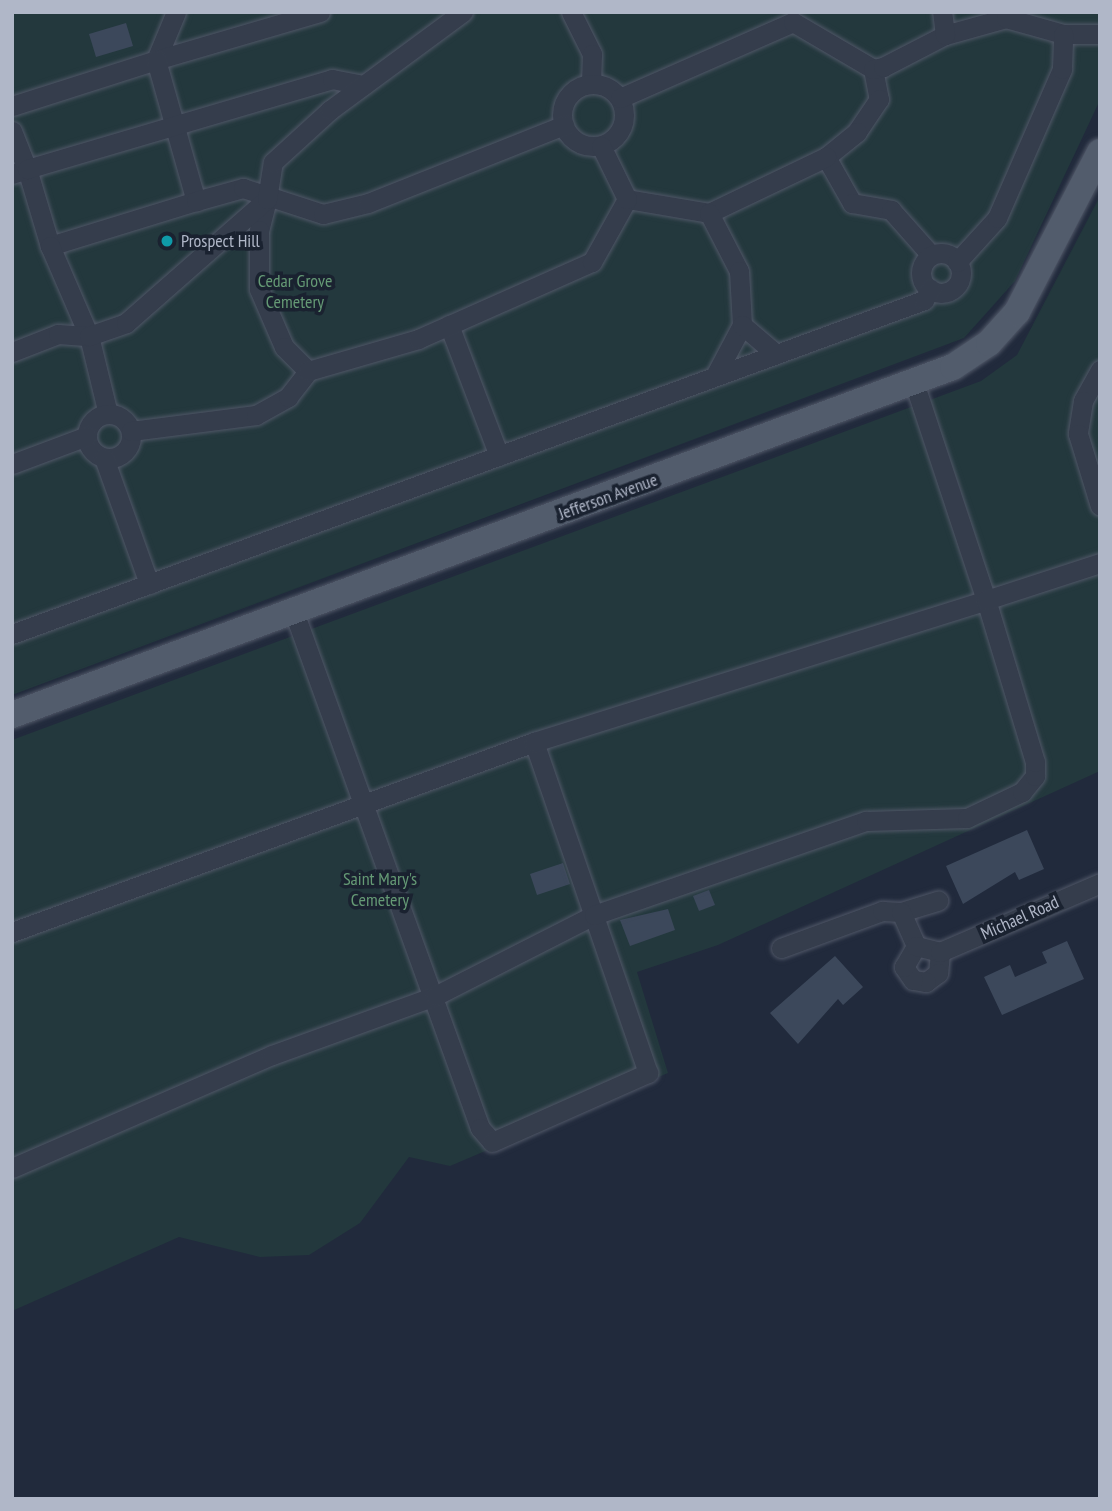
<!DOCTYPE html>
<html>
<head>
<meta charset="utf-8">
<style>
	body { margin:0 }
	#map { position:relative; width:1112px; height:1511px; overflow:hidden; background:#212a3c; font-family:"PT Sans Narrow",sans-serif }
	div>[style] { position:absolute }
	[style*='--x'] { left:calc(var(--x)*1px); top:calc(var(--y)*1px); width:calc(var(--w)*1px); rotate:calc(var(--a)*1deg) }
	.green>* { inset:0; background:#23383d }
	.building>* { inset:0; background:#3c485b }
	.roads { filter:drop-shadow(0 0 2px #505767) drop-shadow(0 0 2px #505767) }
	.minor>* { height:19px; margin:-9.5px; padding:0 9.5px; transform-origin:9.5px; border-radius:9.5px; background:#353d4c }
	.minor>.ring { margin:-9.5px; padding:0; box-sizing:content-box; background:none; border:19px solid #353d4c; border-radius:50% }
	.major>* { height:26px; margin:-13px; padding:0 13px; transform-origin:13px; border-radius:13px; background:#525c6c }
	.dots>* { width:19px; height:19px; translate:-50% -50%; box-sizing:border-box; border:4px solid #1a2230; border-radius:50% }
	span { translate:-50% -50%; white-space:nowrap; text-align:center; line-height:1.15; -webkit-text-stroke:7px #1a2230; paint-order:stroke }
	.poi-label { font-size:18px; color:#b0b7c8 }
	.left { translate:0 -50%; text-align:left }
	.park-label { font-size:18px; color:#659a75 }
	.street-label { font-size:18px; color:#b0b7c8 }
	.frame { position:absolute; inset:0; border:14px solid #b0b7c8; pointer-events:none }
</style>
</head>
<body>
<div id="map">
	<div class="green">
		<div style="clip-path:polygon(12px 12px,1100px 12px,1100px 100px,1015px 281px,964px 338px,12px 695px)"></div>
		<div style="clip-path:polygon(1100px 196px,1100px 771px,718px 945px,637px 972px,668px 1073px,450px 1166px,409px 1157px,360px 1223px,309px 1255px,260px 1257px,179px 1237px,12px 1311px,12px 740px,981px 381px,1017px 355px)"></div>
	</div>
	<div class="building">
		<div style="clip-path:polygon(126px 23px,133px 46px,96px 57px,89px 34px)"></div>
		<div style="clip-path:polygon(1027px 830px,1044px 869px,1019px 880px,1015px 872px,963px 904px,946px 866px)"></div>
		<div style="clip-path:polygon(563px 863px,570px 884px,537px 895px,530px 874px)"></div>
		<div style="clip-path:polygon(709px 890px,715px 905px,699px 911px,693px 896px)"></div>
		<div style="clip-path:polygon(668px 909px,675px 930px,630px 946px,620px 920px)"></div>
		<div style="clip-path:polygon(1067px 941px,1084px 979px,1002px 1015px,984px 977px,1010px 965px,1015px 977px,1047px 963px,1042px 952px)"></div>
		<div style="clip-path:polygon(835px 956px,863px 987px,843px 1005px,838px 999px,798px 1044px,770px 1013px)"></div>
	</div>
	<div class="roads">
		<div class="minor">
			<div style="--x:176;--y:12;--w:52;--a:112.6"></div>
			<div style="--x:156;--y:60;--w:171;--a:-16.3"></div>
			<div style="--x:571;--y:12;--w:47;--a:63.4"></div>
			<div style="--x:592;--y:54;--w:29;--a:92"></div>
			<div style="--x:945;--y:35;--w:63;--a:-15.6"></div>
			<div style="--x:1006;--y:18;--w:59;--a:15.7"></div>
			<div style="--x:1063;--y:34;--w:37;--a:0"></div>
			<div style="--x:873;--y:69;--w:31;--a:79"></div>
			<div style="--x:879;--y:99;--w:40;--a:124"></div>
			<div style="--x:857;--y:132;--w:40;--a:141"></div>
			<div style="--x:826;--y:157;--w:53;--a:60.5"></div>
			<div style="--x:852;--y:203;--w:40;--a:10"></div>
			<div style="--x:891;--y:210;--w:60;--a:48.4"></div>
			<div class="ring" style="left:562px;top:84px;width:43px;height:43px"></div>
			<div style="--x:620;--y:98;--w:189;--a:-23.7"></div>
			<div style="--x:793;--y:22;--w:93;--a:30.4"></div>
			<div style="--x:873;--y:69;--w:10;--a:-11"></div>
			<div style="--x:883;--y:67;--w:70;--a:-27.3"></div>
			<div style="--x:945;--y:35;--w:23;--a:-97"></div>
			<div style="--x:12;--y:106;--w:151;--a:-17.7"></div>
			<div style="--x:156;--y:60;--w:147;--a:74.2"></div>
			<div style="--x:196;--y:201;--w:153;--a:162.9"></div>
			<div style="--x:50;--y:246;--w:80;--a:-106.6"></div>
			<div style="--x:27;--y:169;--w:16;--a:162"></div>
			<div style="--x:12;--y:131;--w:41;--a:68.5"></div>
			<div style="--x:27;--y:169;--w:318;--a:-16.4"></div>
			<div style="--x:332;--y:79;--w:32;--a:11"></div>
			<div style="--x:267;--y:199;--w:32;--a:104"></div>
			<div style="--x:259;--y:230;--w:59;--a:90"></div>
			<div style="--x:259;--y:289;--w:63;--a:66.7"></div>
			<div style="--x:284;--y:347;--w:34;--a:45"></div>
			<div style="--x:627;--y:199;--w:83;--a:9.7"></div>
			<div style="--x:709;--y:213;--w:130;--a:-25.6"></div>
			<div style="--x:196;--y:201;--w:49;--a:-15.5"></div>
			<div style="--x:243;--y:188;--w:84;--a:18"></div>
			<div style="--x:323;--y:214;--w:46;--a:-13.7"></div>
			<div style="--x:368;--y:203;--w:211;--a:-21.7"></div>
			<div style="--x:709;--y:213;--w:65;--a:62.7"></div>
			<div style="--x:739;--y:271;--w:54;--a:86.8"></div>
			<div style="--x:742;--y:325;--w:58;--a:117.9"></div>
			<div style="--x:50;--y:246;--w:98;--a:66.6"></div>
			<div style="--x:89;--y:336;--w:80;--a:76.3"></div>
			<div class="ring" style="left:921px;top:253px;width:21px;height:21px"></div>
			<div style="--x:957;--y:262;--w:59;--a:-47.7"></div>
			<div style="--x:997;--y:218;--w:163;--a:-66.4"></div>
			<div style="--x:1062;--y:69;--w:35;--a:-88"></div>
			<div style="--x:449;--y:325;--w:140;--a:69.1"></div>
			<div style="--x:742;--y:325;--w:45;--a:40.5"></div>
			<div style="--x:12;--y:352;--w:49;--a:-21.4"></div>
			<div style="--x:58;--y:334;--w:31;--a:4"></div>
			<div style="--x:89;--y:336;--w:39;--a:-19"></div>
			<div style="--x:126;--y:323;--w:188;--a:-41.3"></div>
			<div style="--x:267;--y:199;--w:37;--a:-81"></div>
			<div style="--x:273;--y:162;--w:77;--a:-42.4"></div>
			<div style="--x:330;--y:110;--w:165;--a:-36.4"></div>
			<div style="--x:1100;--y:370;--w:35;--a:119"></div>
			<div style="--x:1083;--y:401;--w:33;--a:99"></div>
			<div style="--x:1078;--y:434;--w:75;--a:73"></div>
			<div class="ring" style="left:87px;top:414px;width:25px;height:25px"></div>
			<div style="--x:131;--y:431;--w:126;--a:-7.3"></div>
			<div style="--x:256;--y:415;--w:37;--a:-29"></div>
			<div style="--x:288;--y:397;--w:33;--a:-52"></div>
			<div style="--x:308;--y:371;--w:115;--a:-16.2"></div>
			<div style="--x:418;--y:339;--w:190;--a:-23.9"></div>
			<div style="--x:592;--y:262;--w:72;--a:-60.9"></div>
			<div style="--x:627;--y:199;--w:59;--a:-116.1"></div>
			<div style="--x:104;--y:458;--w:134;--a:70.3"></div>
			<div style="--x:12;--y:464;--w:80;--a:-20.5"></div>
			<div style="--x:294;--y:612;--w:548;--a:70.18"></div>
			<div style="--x:480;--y:1128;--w:18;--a:49"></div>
			<div style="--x:492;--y:1142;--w:171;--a:-23.9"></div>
			<div style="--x:648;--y:1073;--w:350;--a:-109"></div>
			<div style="--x:12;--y:634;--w:971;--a:-20.11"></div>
			<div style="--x:924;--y:300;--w:13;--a:-61"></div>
			<div style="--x:901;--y:912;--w:39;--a:-17"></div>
			<div style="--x:12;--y:932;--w:556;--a:-20"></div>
			<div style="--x:534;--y:742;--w:474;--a:-17.4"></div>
			<div style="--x:986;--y:600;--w:226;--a:-108.3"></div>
			<div style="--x:781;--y:948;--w:108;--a:-20.1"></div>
			<div style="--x:882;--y:911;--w:19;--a:3"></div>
			<div style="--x:901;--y:912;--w:37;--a:66"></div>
			<div style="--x:940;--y:952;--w:21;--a:95"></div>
			<div style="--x:938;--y:973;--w:15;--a:143"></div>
			<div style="--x:926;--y:982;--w:13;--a:-171"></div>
			<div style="--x:913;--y:980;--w:16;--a:-125"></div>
			<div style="--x:904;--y:967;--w:24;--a:-60"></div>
			<div style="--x:916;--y:946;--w:25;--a:14"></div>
			<div style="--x:940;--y:952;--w:174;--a:-23.3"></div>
			<div style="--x:12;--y:1168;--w:283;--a:-23.5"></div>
			<div style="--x:272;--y:1055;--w:173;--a:-19.9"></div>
			<div style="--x:435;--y:996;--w:178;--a:-27"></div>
			<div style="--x:594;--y:915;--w:288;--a:-19.1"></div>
			<div style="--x:866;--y:821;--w:101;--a:-1.7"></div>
			<div style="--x:967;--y:818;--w:61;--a:-25.3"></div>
			<div style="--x:1022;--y:792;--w:21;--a:-51"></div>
			<div style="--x:1035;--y:776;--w:14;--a:-90"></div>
			<div style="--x:1035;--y:762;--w:169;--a:-106.8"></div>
			<div style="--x:986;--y:600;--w:120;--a:-18"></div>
		</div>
		<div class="major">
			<div style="--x:12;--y:715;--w:1003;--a:-20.3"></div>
			<div style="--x:953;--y:367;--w:43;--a:-33.7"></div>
			<div style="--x:989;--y:343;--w:42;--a:-47.9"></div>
			<div style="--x:1017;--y:312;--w:180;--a:-62.6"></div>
		</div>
	</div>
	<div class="dots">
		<div style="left:167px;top:241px;background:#0f9aa8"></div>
	</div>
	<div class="poi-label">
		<span class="left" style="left:181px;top:241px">Prospect Hill</span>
	</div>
	<div class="park-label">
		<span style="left:295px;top:292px">Cedar Grove<br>Cemetery</span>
		<span style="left:380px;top:890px">Saint Mary's<br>Cemetery</span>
	</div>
	<div class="street-label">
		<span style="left:608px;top:497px;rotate:-20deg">Jefferson Avenue</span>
		<span style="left:1020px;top:918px;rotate:-24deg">Michael Road</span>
	</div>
	<div class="frame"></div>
</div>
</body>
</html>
